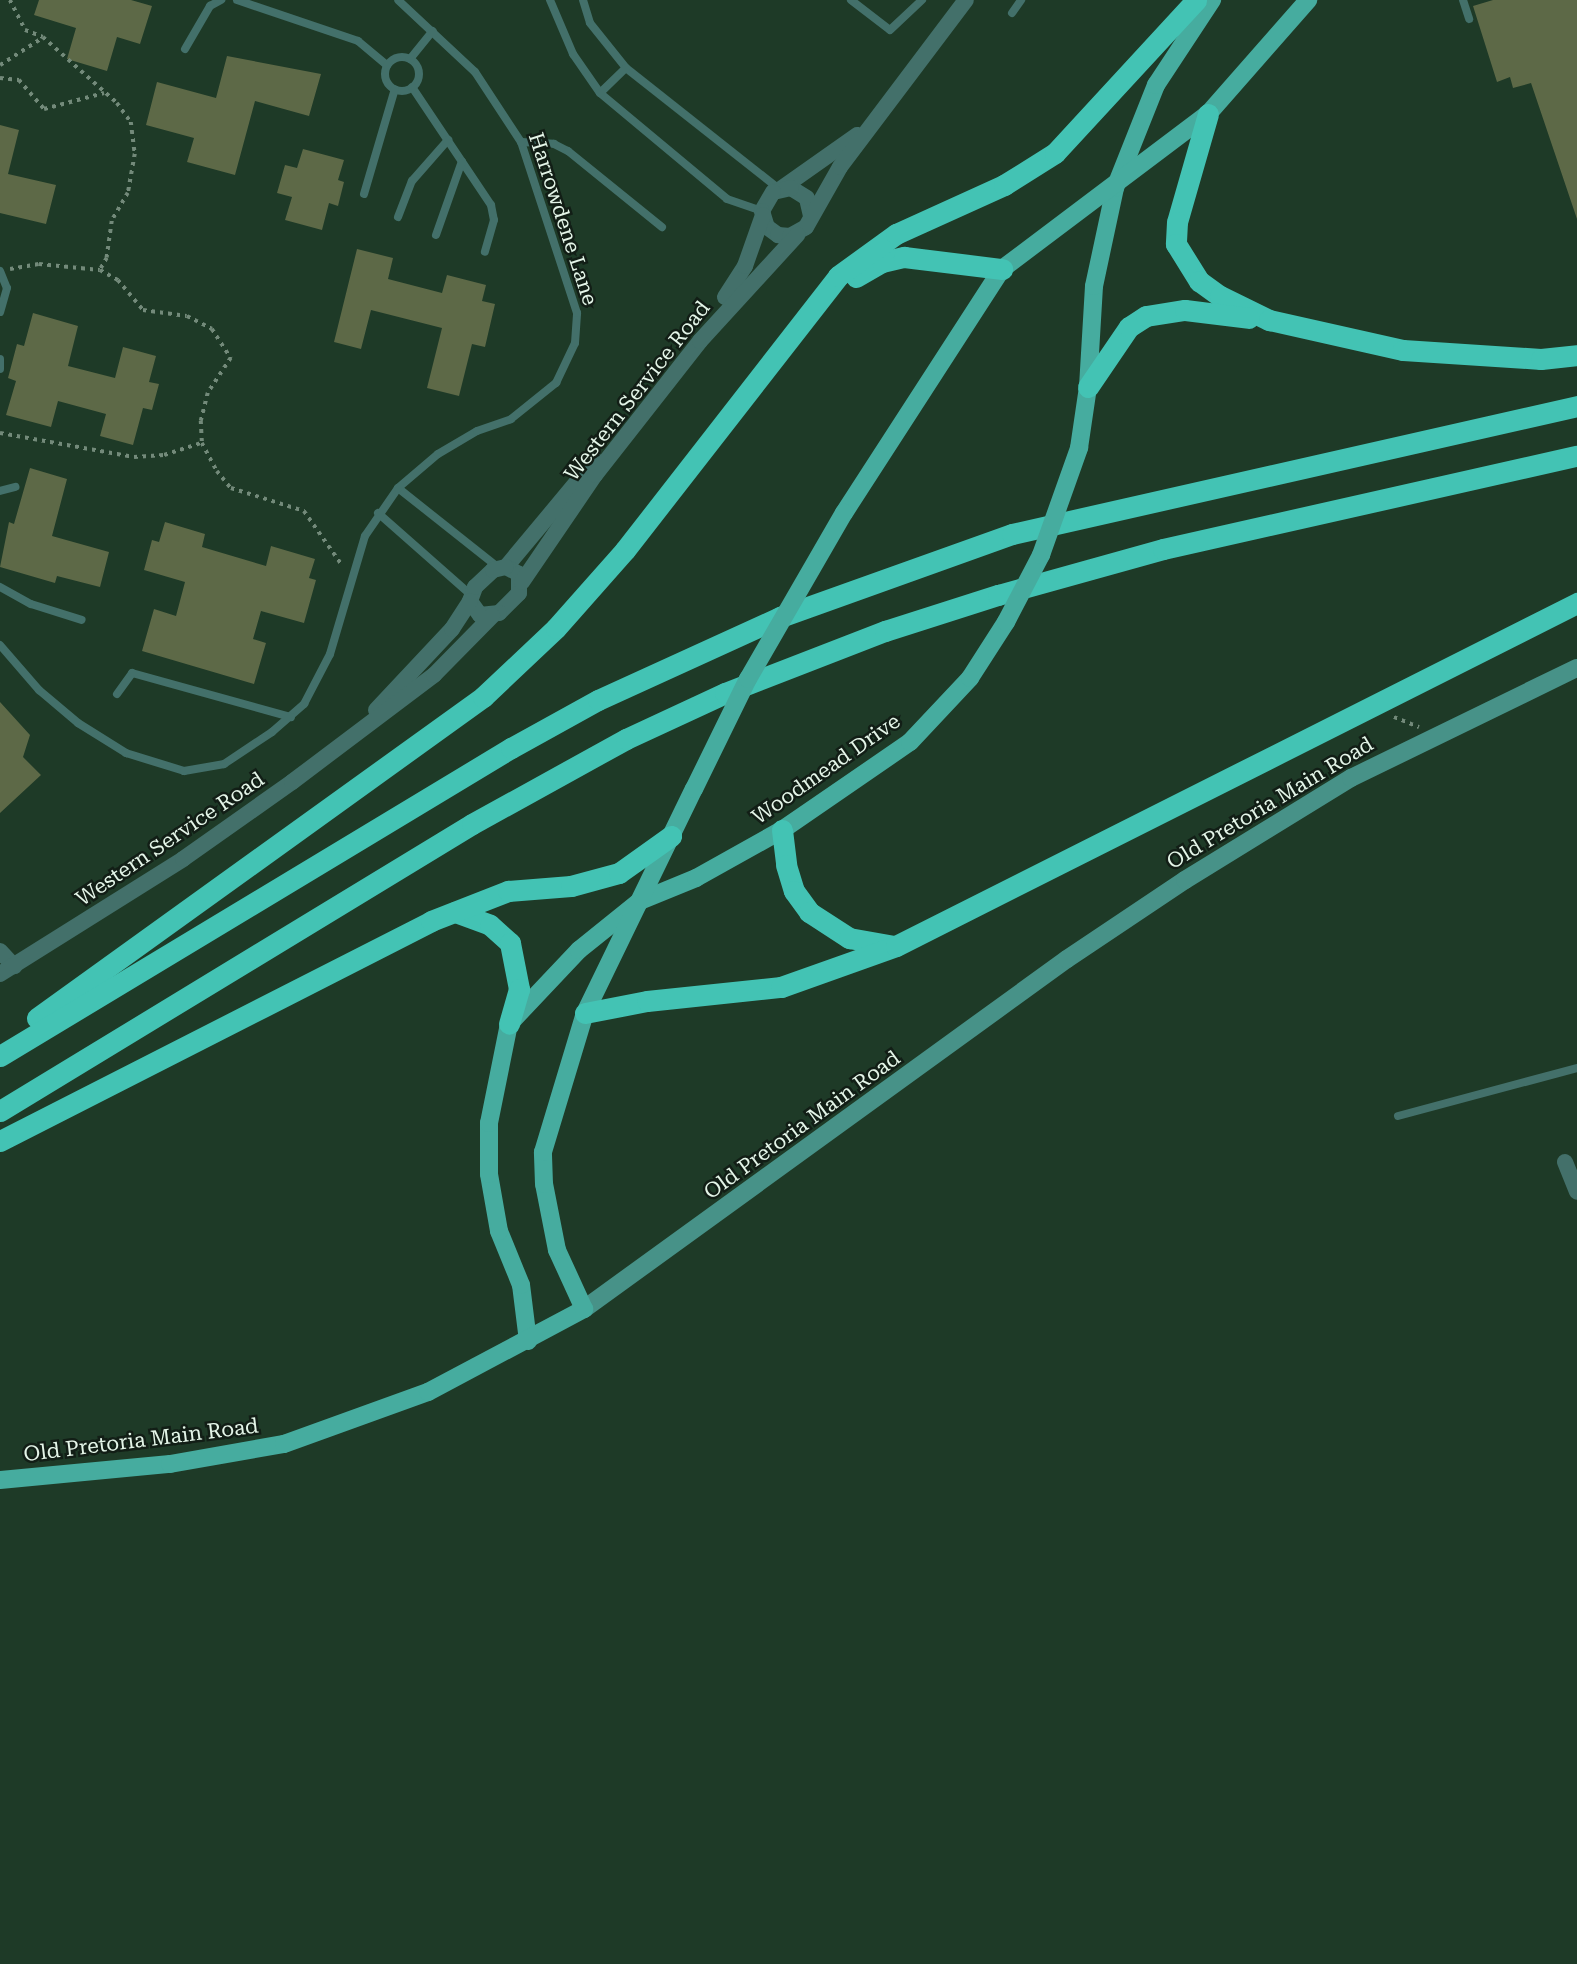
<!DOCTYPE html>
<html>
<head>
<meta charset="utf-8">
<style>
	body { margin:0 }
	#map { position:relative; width:1577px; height:1964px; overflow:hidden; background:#1e3a27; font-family:"Roboto Serif",serif }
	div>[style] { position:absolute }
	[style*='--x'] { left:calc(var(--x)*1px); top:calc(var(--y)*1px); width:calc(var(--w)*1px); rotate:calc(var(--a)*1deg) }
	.building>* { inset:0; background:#5d6947 }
	.path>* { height:3.5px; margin-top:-1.75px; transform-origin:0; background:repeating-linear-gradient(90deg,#738a7a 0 3.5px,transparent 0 8.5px) }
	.lane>* { height:8px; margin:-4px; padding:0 4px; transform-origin:4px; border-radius:4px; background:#43706a }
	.lane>.ring { margin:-4px; padding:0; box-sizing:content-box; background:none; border:8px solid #43706a; border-radius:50% }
	.street>* { height:16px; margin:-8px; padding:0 8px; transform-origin:8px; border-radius:8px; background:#43706a }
	.secondary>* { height:18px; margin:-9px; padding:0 9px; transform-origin:9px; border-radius:9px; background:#479288 }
	.primary>* { height:18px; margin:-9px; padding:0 9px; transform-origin:9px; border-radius:9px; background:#46ac9f }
	.highway>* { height:21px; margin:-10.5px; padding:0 10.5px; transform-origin:10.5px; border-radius:10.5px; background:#43c3b4 }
	.primary-bridge>* { height:18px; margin:-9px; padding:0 9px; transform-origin:9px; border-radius:9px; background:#46ac9f }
	span { translate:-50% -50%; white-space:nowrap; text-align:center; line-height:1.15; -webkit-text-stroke:5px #121e16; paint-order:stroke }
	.street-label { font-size:21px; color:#e4f5e8 }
</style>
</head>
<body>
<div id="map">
	<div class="building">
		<div style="clip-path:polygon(39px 0,131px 0,152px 6px,140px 44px,117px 37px,107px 71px,67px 59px,76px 28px,34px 15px)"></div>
		<div style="clip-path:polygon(1493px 0,1577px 0,1577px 219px,1531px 83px,1513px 88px,1510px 77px,1497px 82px,1473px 6px)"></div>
		<div style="clip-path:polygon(227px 56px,321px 74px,309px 116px,255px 101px,235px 175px,187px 162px,194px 138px,146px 125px,157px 82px,216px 98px)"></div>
		<div style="clip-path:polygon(0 125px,19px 130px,8px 174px,56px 185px,46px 224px,0 213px)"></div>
		<div style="clip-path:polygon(303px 149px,344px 160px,338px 180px,344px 182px,338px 206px,329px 203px,322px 230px,285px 220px,292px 197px,277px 193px,285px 165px,297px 168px)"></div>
		<div style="clip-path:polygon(357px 249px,393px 258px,388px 279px,442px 293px,447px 275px,486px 285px,482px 301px,495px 304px,485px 347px,472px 344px,459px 396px,427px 388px,442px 328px,371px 310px,361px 349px,334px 342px)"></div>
		<div style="clip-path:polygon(33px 313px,78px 326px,68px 366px,115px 378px,123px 347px,156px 356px,149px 382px,159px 384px,152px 410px,143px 408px,133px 445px,100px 436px,106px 414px,58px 401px,51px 427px,6px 415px,16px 381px,8px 378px,17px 344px,24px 346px)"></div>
		<div style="clip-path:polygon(30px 468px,67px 479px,52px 536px,109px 552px,100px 587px,57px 576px,55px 583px,0 567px,9px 522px,14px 524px)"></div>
		<div style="clip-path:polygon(165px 522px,205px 534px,202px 547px,266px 566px,271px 546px,315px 559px,309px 578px,316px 580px,304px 623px,261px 611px,253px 639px,266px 643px,254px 684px,142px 651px,154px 609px,176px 616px,185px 582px,144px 570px,152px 540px,159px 542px)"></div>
		<div style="clip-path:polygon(0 702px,30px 735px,23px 757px,41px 775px,0 813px)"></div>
	</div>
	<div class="path">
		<div style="--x:10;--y:0;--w:34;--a:63"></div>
		<div style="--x:25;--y:30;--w:19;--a:21"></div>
		<div style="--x:43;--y:37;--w:99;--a:41.7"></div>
		<div style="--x:117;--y:103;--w:24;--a:54"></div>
		<div style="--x:131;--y:122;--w:32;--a:83"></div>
		<div style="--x:135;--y:154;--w:40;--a:100"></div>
		<div style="--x:128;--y:193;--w:32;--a:120"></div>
		<div style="--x:112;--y:221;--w:37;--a:98"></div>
		<div style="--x:107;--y:258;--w:14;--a:120"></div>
		<div style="--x:0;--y:65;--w:50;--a:-32.7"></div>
		<div style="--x:0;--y:78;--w:19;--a:6"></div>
		<div style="--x:19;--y:80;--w:38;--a:49"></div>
		<div style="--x:44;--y:109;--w:62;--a:-14.9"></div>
		<div style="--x:10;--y:269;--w:29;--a:-10"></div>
		<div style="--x:39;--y:264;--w:61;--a:5.6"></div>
		<div style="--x:100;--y:270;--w:21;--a:29"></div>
		<div style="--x:118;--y:280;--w:39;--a:50"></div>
		<div style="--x:143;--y:310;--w:44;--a:7.8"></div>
		<div style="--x:187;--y:316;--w:28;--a:27"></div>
		<div style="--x:212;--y:329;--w:35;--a:57"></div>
		<div style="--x:231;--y:358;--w:42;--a:123.3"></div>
		<div style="--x:208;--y:393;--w:29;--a:104"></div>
		<div style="--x:201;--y:421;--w:22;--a:87"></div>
		<div style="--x:202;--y:443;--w:32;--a:62"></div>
		<div style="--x:217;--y:471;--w:22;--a:51"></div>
		<div style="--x:231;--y:488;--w:77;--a:17.5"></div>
		<div style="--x:304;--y:511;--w:66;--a:54.9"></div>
		<div style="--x:0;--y:433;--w:136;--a:10.2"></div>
		<div style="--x:134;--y:457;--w:30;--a:-4"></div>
		<div style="--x:164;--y:455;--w:40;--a:-18"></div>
		<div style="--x:1394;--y:717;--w:27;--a:22"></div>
	</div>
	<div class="lane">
		<div style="--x:237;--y:0;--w:128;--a:18.7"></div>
		<div style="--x:358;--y:41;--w:38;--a:40"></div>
		<div style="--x:550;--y:0;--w:59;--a:66.9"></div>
		<div style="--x:573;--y:54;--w:47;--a:55.3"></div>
		<div style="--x:600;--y:93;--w:165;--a:39.8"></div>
		<div style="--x:727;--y:199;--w:37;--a:19"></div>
		<div style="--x:583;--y:0;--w:24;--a:73"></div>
		<div style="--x:590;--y:23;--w:58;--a:51.3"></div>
		<div style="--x:626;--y:68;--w:195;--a:38.3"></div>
		<div style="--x:851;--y:0;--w:49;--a:37.6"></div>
		<div style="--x:890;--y:30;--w:44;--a:-43.2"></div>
		<div style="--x:1463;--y:0;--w:20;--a:72"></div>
		<div style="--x:1012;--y:13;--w:16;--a:-55"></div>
		<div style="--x:185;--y:49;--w:50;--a:-59.8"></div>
		<div style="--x:210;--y:6;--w:13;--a:-29"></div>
		<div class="ring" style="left:385px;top:57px;width:26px;height:26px"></div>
		<div style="--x:410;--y:59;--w:36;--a:-51"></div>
		<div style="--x:412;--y:87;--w:142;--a:56.2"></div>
		<div style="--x:491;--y:205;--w:15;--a:79"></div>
		<div style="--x:494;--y:220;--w:33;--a:106"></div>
		<div style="--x:600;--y:93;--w:36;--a:-44"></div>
		<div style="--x:521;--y:142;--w:33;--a:3"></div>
		<div style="--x:554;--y:144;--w:16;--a:27"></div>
		<div style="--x:568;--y:151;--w:121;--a:39"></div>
		<div style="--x:364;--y:194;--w:109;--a:-73.6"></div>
		<div style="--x:398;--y:217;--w:39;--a:-69"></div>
		<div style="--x:412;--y:181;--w:55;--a:-48.7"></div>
		<div style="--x:436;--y:235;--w:78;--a:-70.6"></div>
		<div style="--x:0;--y:271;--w:18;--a:68"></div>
		<div style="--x:7;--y:288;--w:25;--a:106"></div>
		<div style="--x:0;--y:359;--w:10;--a:90"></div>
		<div style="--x:398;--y:488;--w:129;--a:38.4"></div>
		<div style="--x:0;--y:491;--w:16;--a:-15"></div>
		<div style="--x:378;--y:513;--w:124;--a:41.4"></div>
		<div style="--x:0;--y:587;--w:35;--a:29"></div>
		<div style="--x:31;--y:604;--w:53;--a:17.4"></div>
		<div style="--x:0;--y:645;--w:60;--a:49.1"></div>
		<div style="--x:39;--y:690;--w:51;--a:40.2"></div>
		<div style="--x:78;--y:723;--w:57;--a:32"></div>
		<div style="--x:126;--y:753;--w:61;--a:17.2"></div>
		<div style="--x:184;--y:771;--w:41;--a:-9.9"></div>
		<div style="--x:224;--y:764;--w:58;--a:-33.7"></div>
		<div style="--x:272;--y:732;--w:43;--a:-41.2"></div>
		<div style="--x:304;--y:704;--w:56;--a:-62.5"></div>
		<div style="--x:330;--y:654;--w:123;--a:-73.5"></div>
		<div style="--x:365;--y:536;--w:58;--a:-55.5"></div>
		<div style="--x:398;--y:488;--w:52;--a:-40.4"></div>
		<div style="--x:438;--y:454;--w:45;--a:-30.5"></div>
		<div style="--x:477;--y:431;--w:36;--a:-19"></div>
		<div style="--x:511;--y:419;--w:58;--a:-38.7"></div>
		<div style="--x:556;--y:383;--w:44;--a:-64.6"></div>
		<div style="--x:575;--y:343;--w:30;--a:-86"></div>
		<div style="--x:577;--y:313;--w:180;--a:-108.1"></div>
		<div style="--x:521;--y:142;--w:84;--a:-123.3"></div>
		<div style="--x:475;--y:72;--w:105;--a:-136.9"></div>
		<div style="--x:117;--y:694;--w:26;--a:-54"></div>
		<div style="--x:132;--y:673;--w:165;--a:15.5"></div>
		<div style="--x:1398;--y:1116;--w:185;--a:-15"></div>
	</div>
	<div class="street">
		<div style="--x:782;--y:188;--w:92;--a:-35.2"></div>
		<div style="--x:811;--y:216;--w:18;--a:-103"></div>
		<div style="--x:807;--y:198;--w:19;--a:-148"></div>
		<div style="--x:791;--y:188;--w:18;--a:167"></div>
		<div style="--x:773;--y:192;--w:22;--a:120"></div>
		<div style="--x:762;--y:211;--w:17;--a:73"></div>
		<div style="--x:767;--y:227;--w:14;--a:36"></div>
		<div style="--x:778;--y:235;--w:12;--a:5"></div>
		<div style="--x:790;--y:236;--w:18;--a:-29"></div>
		<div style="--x:806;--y:227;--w:69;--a:-60.5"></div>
		<div style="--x:840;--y:167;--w:209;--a:-53"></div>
		<div style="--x:725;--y:297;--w:37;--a:-57"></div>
		<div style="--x:745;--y:266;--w:54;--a:-70.6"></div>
		<div style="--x:506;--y:567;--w:139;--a:-50.2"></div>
		<div style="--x:506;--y:567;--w:15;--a:28"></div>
		<div style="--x:519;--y:574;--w:19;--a:90"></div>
		<div style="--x:519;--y:593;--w:28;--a:135"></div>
		<div style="--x:499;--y:613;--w:19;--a:174"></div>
		<div style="--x:480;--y:615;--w:17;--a:-126"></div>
		<div style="--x:470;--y:601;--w:15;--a:-70"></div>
		<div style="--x:475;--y:587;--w:25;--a:-43"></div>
		<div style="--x:493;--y:570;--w:13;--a:-13"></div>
		<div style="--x:522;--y:582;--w:130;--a:-55.7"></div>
		<div style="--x:595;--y:475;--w:170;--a:-51.9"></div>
		<div style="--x:700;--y:341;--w:144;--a:-47.5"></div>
		<div style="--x:376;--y:710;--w:111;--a:-46.8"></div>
		<div style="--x:452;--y:629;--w:33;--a:-57"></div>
		<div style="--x:0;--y:951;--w:21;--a:47"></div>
		<div style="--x:0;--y:974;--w:216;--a:-32.1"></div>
		<div style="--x:183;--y:859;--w:133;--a:-35.2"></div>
		<div style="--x:292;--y:782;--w:178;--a:-37"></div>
		<div style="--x:434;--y:675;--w:83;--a:-45.5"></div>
		<div style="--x:1565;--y:1162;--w:32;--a:68"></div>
	</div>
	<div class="secondary">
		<div style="--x:584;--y:1309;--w:596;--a:-35.93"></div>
		<div style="--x:1067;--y:959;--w:142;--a:-33.8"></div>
		<div style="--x:1185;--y:880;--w:195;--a:-31.6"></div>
		<div style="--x:1351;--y:778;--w:251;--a:-26"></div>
	</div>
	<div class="primary">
		<div style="--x:1079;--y:448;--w:62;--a:-81.6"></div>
		<div style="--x:1088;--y:387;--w:101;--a:-86.6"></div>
		<div style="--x:1094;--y:286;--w:100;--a:-77.9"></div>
		<div style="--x:1115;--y:188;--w:111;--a:-68.3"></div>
		<div style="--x:1156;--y:85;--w:102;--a:-56.6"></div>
		<div style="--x:844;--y:513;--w:291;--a:-57.1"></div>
		<div style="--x:1002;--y:269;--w:258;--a:-37"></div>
		<div style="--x:1208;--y:114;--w:152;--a:-48.7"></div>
		<div style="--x:528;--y:1341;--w:56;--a:-97.1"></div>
		<div style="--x:521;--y:1285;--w:58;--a:-112.2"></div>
		<div style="--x:499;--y:1231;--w:58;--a:-100"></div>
		<div style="--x:489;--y:1174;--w:51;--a:-90"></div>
		<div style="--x:489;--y:1123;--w:101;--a:-78.6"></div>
		<div style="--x:509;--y:1024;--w:102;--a:-46.6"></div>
		<div style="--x:579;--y:950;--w:78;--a:-38.8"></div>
		<div style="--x:640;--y:901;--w:61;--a:-22.3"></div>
		<div style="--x:696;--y:878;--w:98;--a:-29.2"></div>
		<div style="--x:782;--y:830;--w:155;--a:-34.5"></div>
		<div style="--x:910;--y:742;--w:88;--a:-46.8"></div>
		<div style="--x:0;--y:1480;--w:171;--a:-5.4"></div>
		<div style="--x:170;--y:1464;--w:116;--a:-10"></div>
		<div style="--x:284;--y:1444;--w:153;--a:-19.9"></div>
		<div style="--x:428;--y:1392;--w:177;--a:-28"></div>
		<div style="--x:584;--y:1309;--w:65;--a:-114.6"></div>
		<div style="--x:557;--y:1250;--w:67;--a:-101.1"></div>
		<div style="--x:544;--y:1184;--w:32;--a:-92"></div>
		<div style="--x:543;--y:1152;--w:145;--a:-73.2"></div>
		<div style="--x:585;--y:1013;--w:249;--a:-64.1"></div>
	</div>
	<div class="highway">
		<div style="--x:1208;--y:114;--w:112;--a:106"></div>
		<div style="--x:1177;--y:222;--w:22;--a:93"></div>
		<div style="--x:1176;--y:244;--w:44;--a:58.1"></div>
		<div style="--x:1199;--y:281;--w:26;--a:36"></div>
		<div style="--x:1220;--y:296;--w:55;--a:26.1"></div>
		<div style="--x:1269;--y:320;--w:137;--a:12.6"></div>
		<div style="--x:1403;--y:350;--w:138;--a:3.7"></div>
		<div style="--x:1541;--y:359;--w:36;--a:-6"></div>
		<div style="--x:856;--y:277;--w:30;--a:-30"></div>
		<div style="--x:882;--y:262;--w:23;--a:-13"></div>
		<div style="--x:904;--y:257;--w:99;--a:7"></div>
		<div style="--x:1088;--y:387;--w:73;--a:-55.7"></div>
		<div style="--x:1129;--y:327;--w:20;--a:-33"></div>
		<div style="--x:1146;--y:316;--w:39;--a:-9"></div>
		<div style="--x:1185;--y:310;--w:64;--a:7.1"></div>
		<div style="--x:782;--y:830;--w:35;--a:83"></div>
		<div style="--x:786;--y:865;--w:27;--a:73"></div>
		<div style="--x:794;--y:891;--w:26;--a:54"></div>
		<div style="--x:809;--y:912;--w:48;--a:33"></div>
		<div style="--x:849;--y:938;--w:46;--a:10.1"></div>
		<div style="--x:455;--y:912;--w:37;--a:20"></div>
		<div style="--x:490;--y:925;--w:27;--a:42"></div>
		<div style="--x:510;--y:943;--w:47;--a:78.9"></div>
		<div style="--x:519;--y:989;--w:36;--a:106"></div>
		<div style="--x:585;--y:1013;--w:63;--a:-11"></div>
		<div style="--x:647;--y:1001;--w:135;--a:-6"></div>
		<div style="--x:781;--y:987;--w:122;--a:-19.6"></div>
		<div style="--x:896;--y:946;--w:763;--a:-26.73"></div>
		<div style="--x:37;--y:1018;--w:550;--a:-35.74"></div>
		<div style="--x:483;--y:697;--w:100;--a:-43.4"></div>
		<div style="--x:556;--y:628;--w:104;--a:-48.5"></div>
		<div style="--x:625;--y:550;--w:347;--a:-52.1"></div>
		<div style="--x:838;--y:276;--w:72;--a:-35.9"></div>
		<div style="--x:896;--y:234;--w:119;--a:-24.4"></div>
		<div style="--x:1004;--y:185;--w:60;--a:-32.1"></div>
		<div style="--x:1055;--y:153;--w:208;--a:-47.3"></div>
		<div style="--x:0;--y:1056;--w:597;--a:-31.08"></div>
		<div style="--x:511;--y:748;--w:99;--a:-28.9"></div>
		<div style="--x:598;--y:700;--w:200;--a:-24.5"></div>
		<div style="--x:780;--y:617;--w:246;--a:-19.7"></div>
		<div style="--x:1012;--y:534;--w:579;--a:-12.76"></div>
		<div style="--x:0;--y:1111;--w:552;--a:-31.3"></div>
		<div style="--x:472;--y:824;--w:176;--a:-28.9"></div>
		<div style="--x:626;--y:739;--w:109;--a:-24.9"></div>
		<div style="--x:725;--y:693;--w:172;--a:-21.2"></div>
		<div style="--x:885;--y:631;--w:119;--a:-17.7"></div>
		<div style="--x:998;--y:595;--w:171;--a:-15.6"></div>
		<div style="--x:1163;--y:549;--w:424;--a:-12.7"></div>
		<div style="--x:0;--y:1141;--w:484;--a:-27"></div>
		<div style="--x:431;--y:921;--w:83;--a:-21.3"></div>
		<div style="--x:508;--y:891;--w:63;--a:-4.5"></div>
		<div style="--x:571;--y:886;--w:50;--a:-15.2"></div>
		<div style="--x:619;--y:873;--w:64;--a:-35.4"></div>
	</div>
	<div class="primary-bridge">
		<div style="--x:970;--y:678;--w:67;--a:-57.3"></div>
		<div style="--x:1006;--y:622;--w:76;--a:-62.4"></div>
		<div style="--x:1041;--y:555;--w:114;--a:-70.4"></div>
		<div style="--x:694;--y:789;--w:123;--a:-63.9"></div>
		<div style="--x:748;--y:679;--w:192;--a:-60"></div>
	</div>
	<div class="street-label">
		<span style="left:563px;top:219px;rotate:72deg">Harrowdene Lane</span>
		<span style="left:637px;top:391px;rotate:-52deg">Western Service Road</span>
		<span style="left:826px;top:769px;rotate:-35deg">Woodmead Drive</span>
		<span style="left:1270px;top:803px;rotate:-31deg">Old Pretoria Main Road</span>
		<span style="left:170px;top:839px;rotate:-34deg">Western Service Road</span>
		<span style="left:802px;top:1125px;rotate:-36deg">Old Pretoria Main Road</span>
		<span style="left:141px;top:1440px;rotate:-7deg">Old Pretoria Main Road</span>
	</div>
</div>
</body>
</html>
